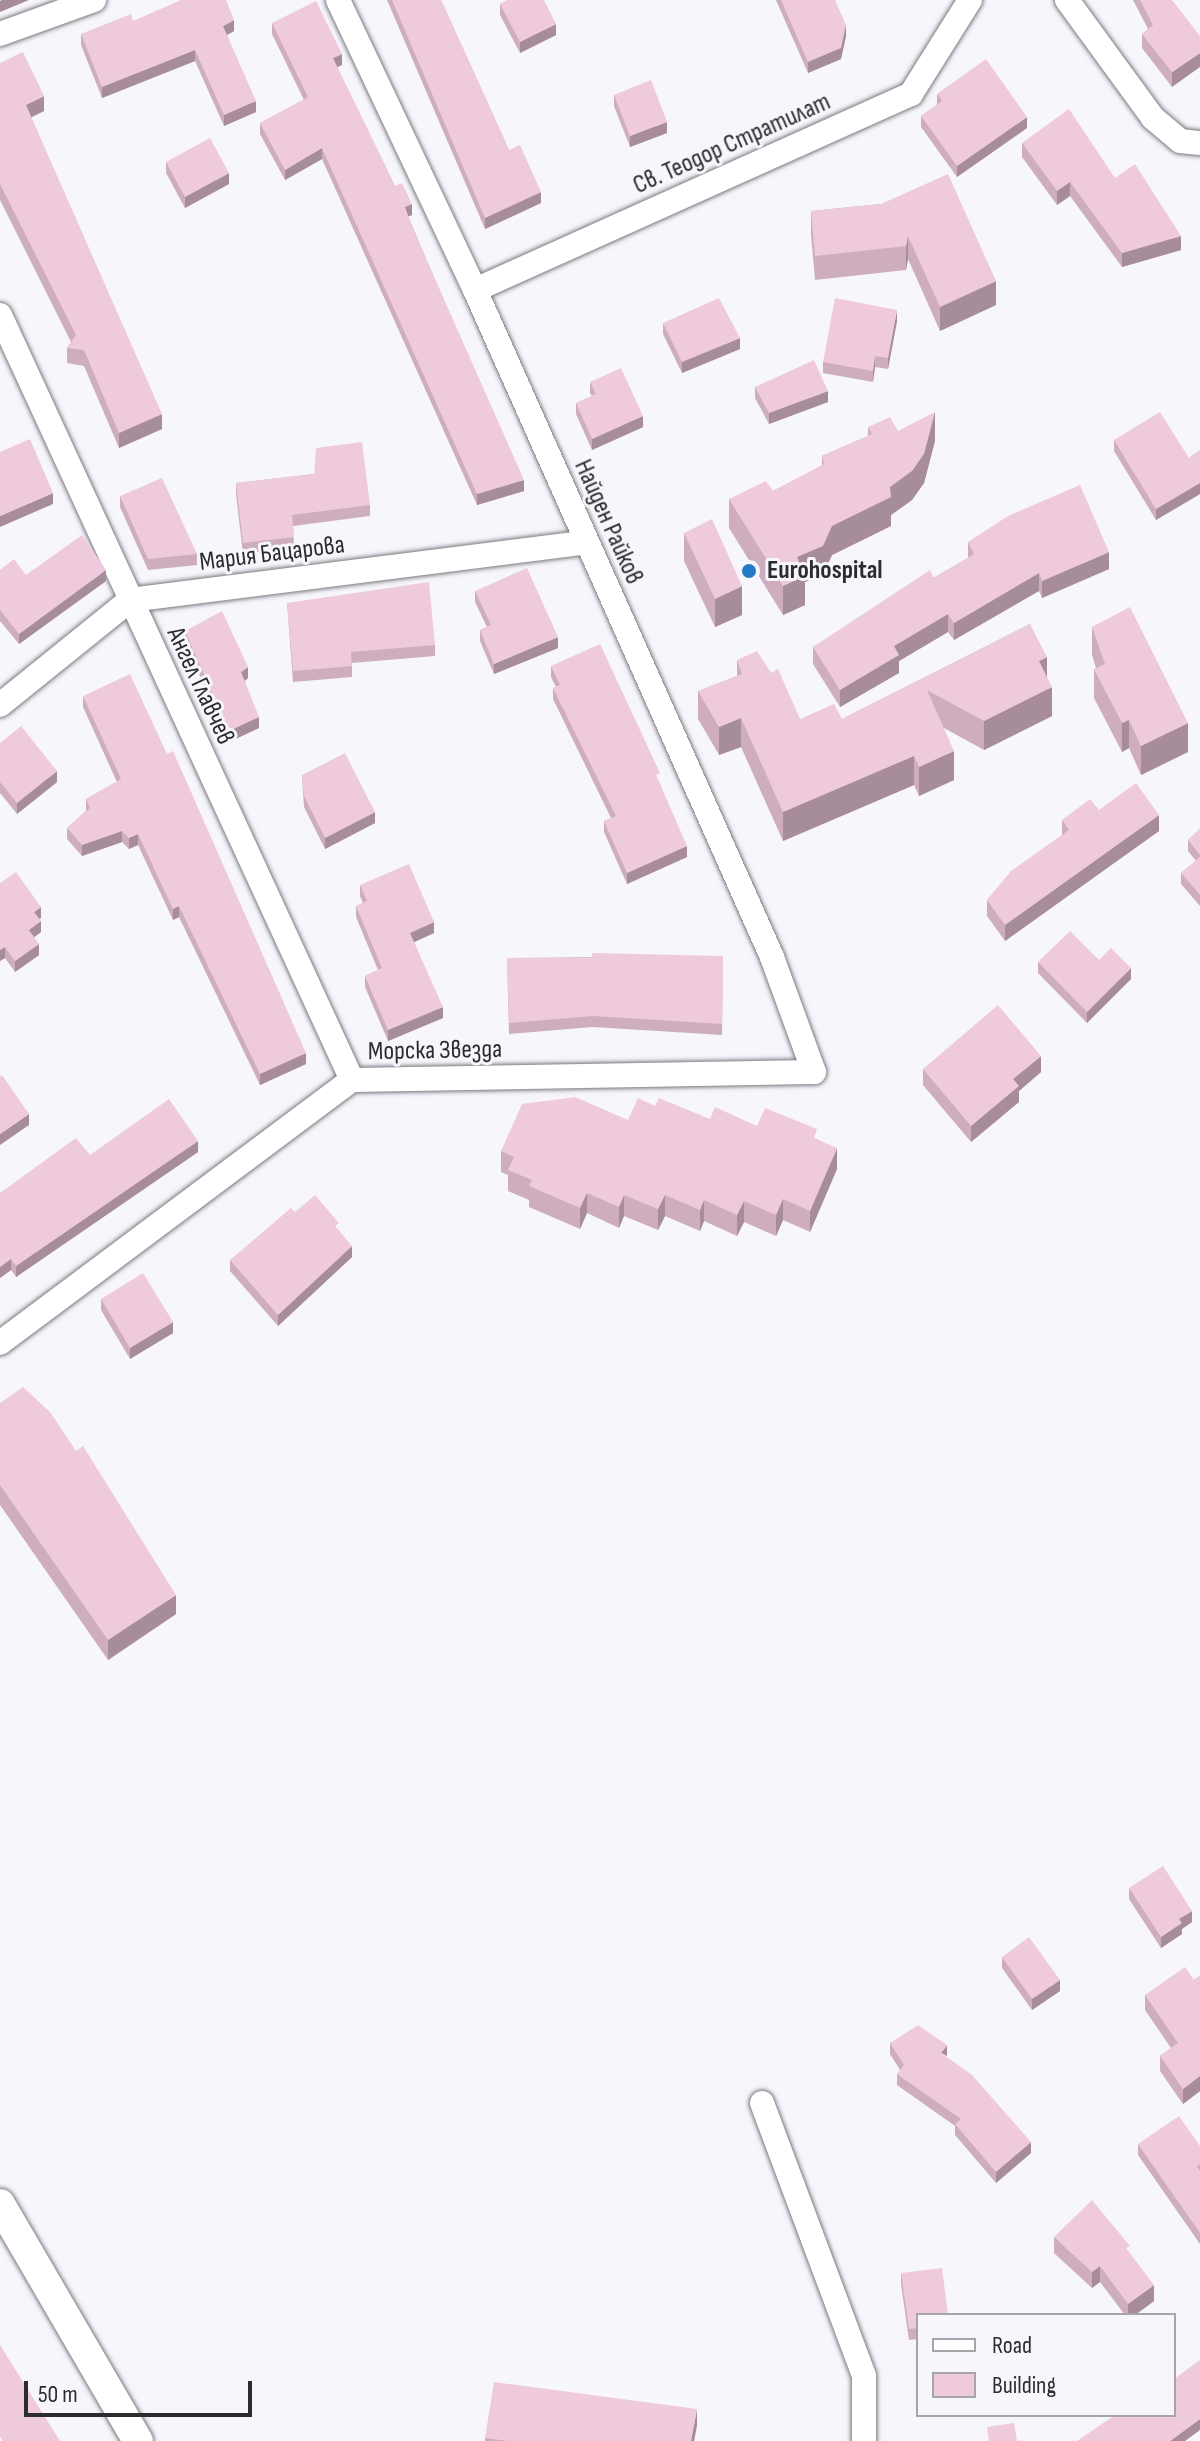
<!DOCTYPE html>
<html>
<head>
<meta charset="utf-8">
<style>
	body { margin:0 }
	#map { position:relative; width:1200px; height:2441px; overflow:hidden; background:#f7f6fd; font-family:"Sofia Sans Condensed",sans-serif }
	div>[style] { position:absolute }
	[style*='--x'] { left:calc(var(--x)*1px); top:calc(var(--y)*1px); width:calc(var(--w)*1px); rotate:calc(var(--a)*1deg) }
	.roads { filter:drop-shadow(0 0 2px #7a7a7f) drop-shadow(0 0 2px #7a7a7f) }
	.minor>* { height:24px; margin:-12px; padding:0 12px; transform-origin:12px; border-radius:12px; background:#fff }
	.tertiary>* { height:30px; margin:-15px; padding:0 15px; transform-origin:15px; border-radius:15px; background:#fff }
	.wall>* { inset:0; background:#ceaebe }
	.shaded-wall>* { inset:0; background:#a78d9b }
	.building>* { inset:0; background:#efcadd }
	.dots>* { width:22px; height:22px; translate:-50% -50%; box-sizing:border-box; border:4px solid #f7f6fd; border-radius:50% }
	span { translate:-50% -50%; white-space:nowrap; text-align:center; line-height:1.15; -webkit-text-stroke:6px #f7f6fd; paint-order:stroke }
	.street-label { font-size:26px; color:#2c2c2e }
	.poi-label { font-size:26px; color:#2c2c2e; font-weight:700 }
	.left { translate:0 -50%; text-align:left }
	.legend { position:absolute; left:916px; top:2313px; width:260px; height:104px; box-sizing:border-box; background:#f7f6fd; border:2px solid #a6a5aa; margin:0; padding:10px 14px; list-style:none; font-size:24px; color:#2c2c2e }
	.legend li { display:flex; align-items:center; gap:16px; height:40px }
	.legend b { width:40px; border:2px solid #a6a5aa }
	.scale { position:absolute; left:24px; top:2381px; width:228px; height:36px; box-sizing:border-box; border:4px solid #2c2c2e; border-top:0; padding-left:10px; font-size:24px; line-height:28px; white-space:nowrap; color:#2c2c2e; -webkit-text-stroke:6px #f7f6fd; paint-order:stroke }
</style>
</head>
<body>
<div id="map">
	<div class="roads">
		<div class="minor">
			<div style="--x:1067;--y:0;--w:146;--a:53.9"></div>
			<div style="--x:1153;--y:118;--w:35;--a:40"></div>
			<div style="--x:1180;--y:141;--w:20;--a:6"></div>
			<div style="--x:0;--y:34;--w:100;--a:-19.9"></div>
			<div style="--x:475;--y:290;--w:478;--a:-24.2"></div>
			<div style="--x:911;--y:94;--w:111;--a:-57.9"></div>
			<div style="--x:0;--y:315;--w:842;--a:65.29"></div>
			<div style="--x:0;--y:705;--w:167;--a:-38.9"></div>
			<div style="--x:130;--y:600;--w:460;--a:-7.2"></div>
			<div style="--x:0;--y:1343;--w:439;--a:-36.8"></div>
			<div style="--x:352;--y:1080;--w:462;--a:-1"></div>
			<div style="--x:814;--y:1072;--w:122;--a:-110.1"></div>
			<div style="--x:772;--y:957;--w:730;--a:-114"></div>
			<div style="--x:475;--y:290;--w:321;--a:-115.3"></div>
			<div style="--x:762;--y:2103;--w:291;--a:69.5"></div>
			<div style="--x:864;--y:2376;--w:65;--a:90"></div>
		</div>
		<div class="tertiary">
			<div style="--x:0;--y:2204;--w:274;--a:59.8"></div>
		</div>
	</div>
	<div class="wall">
		<div style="clip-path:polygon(387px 0,441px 0,509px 150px,541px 203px,485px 229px)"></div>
		<div style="clip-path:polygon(776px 0,835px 0,846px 36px,841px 59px,808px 73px)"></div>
		<div style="clip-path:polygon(1133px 0,1172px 0,1172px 87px,1142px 48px,1142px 34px,1148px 29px)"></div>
		<div style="clip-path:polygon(500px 4px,556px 35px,520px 53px,500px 15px)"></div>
		<div style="clip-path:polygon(133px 21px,234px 31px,227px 35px,256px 112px,224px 126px,195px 61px,102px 98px,81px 45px,81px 34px)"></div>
		<div style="clip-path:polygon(272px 23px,342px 65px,337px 67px,395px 186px,412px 215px,408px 216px,524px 491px,477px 505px,322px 159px,285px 180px,260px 134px,260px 123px,304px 100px,272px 34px)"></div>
		<div style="clip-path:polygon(0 63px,44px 111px,31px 117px,162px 429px,119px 448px,84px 366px,67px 363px,67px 348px,71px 342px,0 200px)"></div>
		<div style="clip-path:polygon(937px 94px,1027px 128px,957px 177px,921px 127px,921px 116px,937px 105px)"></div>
		<div style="clip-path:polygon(614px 95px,667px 133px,630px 147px,614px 106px)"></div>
		<div style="clip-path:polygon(1022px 143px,1115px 178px,1181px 250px,1122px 267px,1070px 196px,1057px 205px,1022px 157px)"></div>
		<div style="clip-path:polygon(166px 162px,229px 184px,185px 208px,166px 173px)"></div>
		<div style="clip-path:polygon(881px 204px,996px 305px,940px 331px,908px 259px,906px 270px,815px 280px,811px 235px,811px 211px)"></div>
		<div style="clip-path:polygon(897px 321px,888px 369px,875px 367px,873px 382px,823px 373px,823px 362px)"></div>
		<div style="clip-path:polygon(663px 323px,740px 349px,682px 373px,663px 334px)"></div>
		<div style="clip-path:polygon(590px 382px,643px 427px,592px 450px,576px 414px,576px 403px,592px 396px,590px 393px)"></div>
		<div style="clip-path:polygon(755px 387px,828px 402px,769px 424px,755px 398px)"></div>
		<div style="clip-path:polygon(868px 427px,898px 431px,935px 441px,924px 483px,912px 500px,891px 515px,891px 526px,832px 555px,823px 575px,805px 582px,805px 605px,783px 615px,729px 528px,729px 499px,773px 491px,822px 466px,822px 456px,868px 436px)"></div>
		<div style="clip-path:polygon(1114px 440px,1189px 458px,1200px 450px,1200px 494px,1156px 520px,1114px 451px)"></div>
		<div style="clip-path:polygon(314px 474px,370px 505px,370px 516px,293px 526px,294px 548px,243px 554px,236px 494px,236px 483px)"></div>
		<div style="clip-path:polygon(120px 496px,197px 554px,197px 565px,148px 570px,120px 507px)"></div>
		<div style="clip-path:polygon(684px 533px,742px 615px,715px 627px,684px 561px)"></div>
		<div style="clip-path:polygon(968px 542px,1109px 569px,1042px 598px,1039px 591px,954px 640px,948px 632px,899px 661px,899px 673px,840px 707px,813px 664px,813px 647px,968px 558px)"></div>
		<div style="clip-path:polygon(0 570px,26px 575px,106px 581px,19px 644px,0 621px)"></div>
		<div style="clip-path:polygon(475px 591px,558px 648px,494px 674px,480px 641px,480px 630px,487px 627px,475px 602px)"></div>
		<div style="clip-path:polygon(287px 603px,435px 645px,435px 656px,352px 663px,352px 677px,293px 682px)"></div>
		<div style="clip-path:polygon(1030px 624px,1047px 678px,1052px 716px,984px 750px,944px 728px,954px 780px,919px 796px,914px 785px,783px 841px,741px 747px,719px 755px,698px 719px,698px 691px,737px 676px,737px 660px,800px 719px,842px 719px)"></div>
		<div style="clip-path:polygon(1092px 627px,1188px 752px,1141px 775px,1129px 748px,1122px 752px,1094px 698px,1094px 669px,1096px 668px,1092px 655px)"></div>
		<div style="clip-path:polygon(185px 631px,248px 678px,245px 681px,259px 728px,229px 742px,185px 642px)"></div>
		<div style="clip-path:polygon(551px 666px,660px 784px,687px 857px,627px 884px,604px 832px,604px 821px,611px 818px,553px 699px,553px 688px,556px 687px,551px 677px)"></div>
		<div style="clip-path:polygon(83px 696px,306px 1064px,260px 1085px,179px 917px,173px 920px,138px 845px,129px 849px,122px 842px,82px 856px,67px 839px,67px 828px,86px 811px,86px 799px,117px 782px,83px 707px)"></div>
		<div style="clip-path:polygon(0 743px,57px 782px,17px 814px,0 793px)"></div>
		<div style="clip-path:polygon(302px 775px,375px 823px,325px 849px,304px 807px)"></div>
		<div style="clip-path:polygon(1099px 810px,1159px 831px,1005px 941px,987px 916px,987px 900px,1062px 835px,1062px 820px)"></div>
		<div style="clip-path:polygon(1200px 829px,1200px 906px,1181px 884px,1181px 873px,1196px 861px,1188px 851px,1188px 840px)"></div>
		<div style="clip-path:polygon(0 883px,41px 918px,39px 919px,41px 932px,34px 937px,39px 955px,15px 972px,5px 958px,0 961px)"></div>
		<div style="clip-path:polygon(360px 885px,434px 933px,414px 942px,443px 1018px,388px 1041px,365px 987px,365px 976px,378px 970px,356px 917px,356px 906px,363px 903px,360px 896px)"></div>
		<div style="clip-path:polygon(723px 956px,722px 1035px,593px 1027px,509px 1034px,507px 958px)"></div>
		<div style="clip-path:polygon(1099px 960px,1131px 979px,1087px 1023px,1038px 973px,1038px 962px)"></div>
		<div style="clip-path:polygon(923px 1069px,1041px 1072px,1019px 1091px,1019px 1102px,971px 1142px,923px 1085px)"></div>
		<div style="clip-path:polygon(655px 1106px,710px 1119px,757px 1126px,817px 1139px,837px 1169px,810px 1232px,783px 1220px,776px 1236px,744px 1222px,737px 1236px,704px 1221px,700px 1231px,665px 1216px,658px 1230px,624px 1216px,619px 1228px,587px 1213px,580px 1229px,529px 1207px,529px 1200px,508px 1191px,508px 1175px,501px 1172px,501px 1151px,628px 1120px)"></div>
		<div style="clip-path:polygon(198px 1152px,16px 1277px,11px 1270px,0 1278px,0 1193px,90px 1155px)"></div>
		<div style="clip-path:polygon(295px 1212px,339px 1231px,352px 1257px,278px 1326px,230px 1271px,230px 1260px)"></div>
		<div style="clip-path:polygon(101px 1299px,173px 1333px,130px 1359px,101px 1310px)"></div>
		<div style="clip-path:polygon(0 1403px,176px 1614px,108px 1660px,0 1505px)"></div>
		<div style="clip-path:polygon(1129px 1888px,1192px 1922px,1182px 1929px,1182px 1934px,1161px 1948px,1129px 1899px)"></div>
		<div style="clip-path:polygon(1002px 1957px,1060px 1991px,1032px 2010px,1002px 1968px)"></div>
		<div style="clip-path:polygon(1200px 1976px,1200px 2091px,1183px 2104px,1160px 2071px,1160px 2056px,1171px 2048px,1145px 2010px,1145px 1995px,1194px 1980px)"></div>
		<div style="clip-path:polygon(890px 2043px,946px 2057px,1031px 2153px,996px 2183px,955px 2135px,955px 2126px,897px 2085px,897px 2074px,900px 2070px,890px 2054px)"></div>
		<div style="clip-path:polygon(1138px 2144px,1200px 2146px,1200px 2244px,1138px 2155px)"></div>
		<div style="clip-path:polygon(1054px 2237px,1154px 2301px,1135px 2315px,1125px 2315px,1100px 2282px,1092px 2288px,1054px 2253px)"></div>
		<div style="clip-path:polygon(901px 2273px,918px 2315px,918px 2339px,909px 2340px,901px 2284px)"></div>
		<div style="clip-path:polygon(697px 2425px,694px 2441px,485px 2441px,485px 2438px)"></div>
	</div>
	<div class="shaded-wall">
		<div style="clip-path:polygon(2px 0,29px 0,0 12px,0 1px)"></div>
		<div style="clip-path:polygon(234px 20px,234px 31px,223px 37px,223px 26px)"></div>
		<div style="clip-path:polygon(556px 24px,556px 35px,520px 53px,520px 42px)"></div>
		<div style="clip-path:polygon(846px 25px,846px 36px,841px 59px,808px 73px,808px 62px)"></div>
		<div style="clip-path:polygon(195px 50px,195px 61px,102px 98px,102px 87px)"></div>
		<div style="clip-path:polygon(1200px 53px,1200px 67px,1172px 87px,1172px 72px)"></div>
		<div style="clip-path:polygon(342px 54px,342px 65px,333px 69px,333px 58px)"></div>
		<div style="clip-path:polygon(44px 96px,44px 111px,26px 120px,26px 105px)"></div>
		<div style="clip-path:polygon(256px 101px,256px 112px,224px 126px,224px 115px)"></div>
		<div style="clip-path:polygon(1027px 117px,1027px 128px,957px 177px,957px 166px)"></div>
		<div style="clip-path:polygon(667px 122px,667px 133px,630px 147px,630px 136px)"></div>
		<div style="clip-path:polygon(322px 148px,322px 159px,285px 180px,285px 170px)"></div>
		<div style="clip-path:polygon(229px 173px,229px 184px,185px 208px,185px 197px)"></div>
		<div style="clip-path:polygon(1070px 182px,1070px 196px,1057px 205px,1057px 191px)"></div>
		<div style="clip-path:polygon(541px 192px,541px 203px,485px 229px,485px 218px)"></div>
		<div style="clip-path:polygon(412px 204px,412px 215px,405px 218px,405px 207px)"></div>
		<div style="clip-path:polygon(908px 236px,908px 259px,906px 270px,906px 246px)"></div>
		<div style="clip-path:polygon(1181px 236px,1181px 250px,1122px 267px,1122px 253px)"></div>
		<div style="clip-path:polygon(996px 281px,996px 305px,940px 331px,940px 307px)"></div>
		<div style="clip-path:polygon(897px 310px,897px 321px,888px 369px,888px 358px)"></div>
		<div style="clip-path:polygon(740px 338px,740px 349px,682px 373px,682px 362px)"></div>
		<div style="clip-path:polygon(875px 356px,875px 367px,873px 382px,873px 371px)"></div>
		<div style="clip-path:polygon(828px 391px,828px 402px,769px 424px,769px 413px)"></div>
		<div style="clip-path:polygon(935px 412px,935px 441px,924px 483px,912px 500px,891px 515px,891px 526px,832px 555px,823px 575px,805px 582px,805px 605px,783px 615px,783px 586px,797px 557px,832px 526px,890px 487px)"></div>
		<div style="clip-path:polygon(162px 414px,162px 429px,119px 448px,119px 433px)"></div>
		<div style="clip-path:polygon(643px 416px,643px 427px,592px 450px,592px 439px)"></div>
		<div style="clip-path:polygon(524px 480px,524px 491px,477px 505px,477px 494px)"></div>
		<div style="clip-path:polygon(1200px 483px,1200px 494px,1156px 520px,1156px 509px)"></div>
		<div style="clip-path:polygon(53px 493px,53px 504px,0 527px,0 516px)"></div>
		<div style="clip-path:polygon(1109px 552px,1109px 569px,1042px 598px,1042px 581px)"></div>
		<div style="clip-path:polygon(106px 570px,106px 581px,19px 644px,19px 634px)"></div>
		<div style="clip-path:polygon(1039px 573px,1039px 591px,954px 640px,954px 623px)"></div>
		<div style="clip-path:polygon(742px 586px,742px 615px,715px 627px,715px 599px)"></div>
		<div style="clip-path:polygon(948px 614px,948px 632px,899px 661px,899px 673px,840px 707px,840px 690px,894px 646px)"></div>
		<div style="clip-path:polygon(558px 637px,558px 648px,494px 674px,494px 664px)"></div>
		<div style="clip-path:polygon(1047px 657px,1047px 686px,1039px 661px)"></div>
		<div style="clip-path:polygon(248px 667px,248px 678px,241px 683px,241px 672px)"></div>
		<div style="clip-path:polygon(1052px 687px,1052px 716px,984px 750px,984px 721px)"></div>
		<div style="clip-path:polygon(259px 717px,259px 728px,229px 742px,229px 731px)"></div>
		<div style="clip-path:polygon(741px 718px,741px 747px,719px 755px,719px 727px)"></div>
		<div style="clip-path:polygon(1129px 720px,1129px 748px,1122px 752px,1122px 723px)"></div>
		<div style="clip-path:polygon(1188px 723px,1188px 752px,1141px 775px,1141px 746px)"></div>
		<div style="clip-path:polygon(954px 751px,954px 780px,919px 796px,919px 767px)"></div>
		<div style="clip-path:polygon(914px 756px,914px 785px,783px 841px,783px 812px)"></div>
		<div style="clip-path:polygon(57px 771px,57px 782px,17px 814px,17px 803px)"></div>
		<div style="clip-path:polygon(375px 812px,375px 823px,325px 849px,325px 838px)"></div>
		<div style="clip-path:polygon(1159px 815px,1159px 831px,1005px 941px,1005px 925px)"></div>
		<div style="clip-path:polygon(122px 831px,122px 842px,82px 856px,82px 845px)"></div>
		<div style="clip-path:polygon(138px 834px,138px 845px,129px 849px,129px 838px)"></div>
		<div style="clip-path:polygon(687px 846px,687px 857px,627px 884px,627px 873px)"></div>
		<div style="clip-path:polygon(179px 906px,179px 917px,173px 920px,173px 909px)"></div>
		<div style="clip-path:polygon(41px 907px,41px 918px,34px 923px,34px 912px)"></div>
		<div style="clip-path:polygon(41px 921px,41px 932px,29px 941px,29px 930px)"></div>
		<div style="clip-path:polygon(434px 922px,434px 933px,410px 944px,410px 933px)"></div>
		<div style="clip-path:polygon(39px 944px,39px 955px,15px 972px,15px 961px)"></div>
		<div style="clip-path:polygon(5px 947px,5px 958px,0 961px,0 950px)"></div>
		<div style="clip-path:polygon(1131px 968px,1131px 979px,1087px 1023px,1087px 1012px)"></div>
		<div style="clip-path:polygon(443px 1007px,443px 1018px,388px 1041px,388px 1030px)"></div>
		<div style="clip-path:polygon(306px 1053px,306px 1064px,260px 1085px,260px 1074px)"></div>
		<div style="clip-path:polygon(1041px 1056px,1041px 1072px,1019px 1091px,1019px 1102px,971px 1142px,971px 1126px,1013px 1079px)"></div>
		<div style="clip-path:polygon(29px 1114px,29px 1125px,0 1145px,0 1134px)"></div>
		<div style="clip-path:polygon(198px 1141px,198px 1152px,16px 1277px,16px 1266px)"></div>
		<div style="clip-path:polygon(837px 1148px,837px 1169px,810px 1232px,810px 1211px)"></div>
		<div style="clip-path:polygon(587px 1193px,587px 1213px,580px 1229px,580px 1208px)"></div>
		<div style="clip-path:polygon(624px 1195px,624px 1216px,619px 1228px,619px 1207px)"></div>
		<div style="clip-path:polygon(665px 1195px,665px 1216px,658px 1230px,658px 1209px)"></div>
		<div style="clip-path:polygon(783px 1199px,783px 1220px,776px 1236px,776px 1215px)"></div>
		<div style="clip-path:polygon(704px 1200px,704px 1221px,700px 1231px,700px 1210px)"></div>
		<div style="clip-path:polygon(744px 1201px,744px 1222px,737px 1236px,737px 1215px)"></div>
		<div style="clip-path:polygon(352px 1246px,352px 1257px,278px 1326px,278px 1315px)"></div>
		<div style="clip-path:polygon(11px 1259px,11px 1270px,0 1278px,0 1267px)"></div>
		<div style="clip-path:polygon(173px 1322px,173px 1333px,130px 1359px,130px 1348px)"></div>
		<div style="clip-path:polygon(176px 1595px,176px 1614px,108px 1660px,108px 1640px)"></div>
		<div style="clip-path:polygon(1192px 1911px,1192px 1922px,1182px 1929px,1182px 1934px,1161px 1948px,1161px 1937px,1179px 1919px)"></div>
		<div style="clip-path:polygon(1060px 1980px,1060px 1991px,1032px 2010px,1032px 1999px)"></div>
		<div style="clip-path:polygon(947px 2045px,947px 2056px,941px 2053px)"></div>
		<div style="clip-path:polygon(1200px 2076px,1200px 2091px,1183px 2104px,1183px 2089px)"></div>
		<div style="clip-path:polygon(1031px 2142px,1031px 2153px,996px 2183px,996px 2172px)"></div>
		<div style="clip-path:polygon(1100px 2266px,1100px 2282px,1092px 2288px,1092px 2272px)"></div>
		<div style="clip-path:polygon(1154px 2285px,1154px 2301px,1135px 2315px,1128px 2315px,1128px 2304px)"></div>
		<div style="clip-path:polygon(697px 2409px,697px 2425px,694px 2441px,691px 2441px)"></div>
		<div style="clip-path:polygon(1200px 2419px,1200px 2430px,1185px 2441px,1170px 2441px)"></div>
	</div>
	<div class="building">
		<div style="clip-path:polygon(181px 0,226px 0,234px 20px,223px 26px,256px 101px,224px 115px,195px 50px,102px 87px,81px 34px,131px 14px,133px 21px)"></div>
		<div style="clip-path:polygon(392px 0,441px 0,509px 150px,520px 145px,541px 192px,485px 218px)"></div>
		<div style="clip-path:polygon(507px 0,544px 0,556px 24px,520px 42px,500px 4px)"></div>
		<div style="clip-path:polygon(781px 0,835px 0,846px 25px,841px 48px,808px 62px)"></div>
		<div style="clip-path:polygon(1140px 0,1172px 0,1200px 36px,1200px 53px,1172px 72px,1142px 34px,1153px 25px)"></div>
		<div style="clip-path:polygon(316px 1px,342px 54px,333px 58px,395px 186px,402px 183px,412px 204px,405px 207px,413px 229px,524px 480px,477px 494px,322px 148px,285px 170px,260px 123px,308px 97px,272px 23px)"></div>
		<div style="clip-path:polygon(23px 52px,44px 96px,26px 105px,162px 414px,119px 433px,84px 350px,67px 348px,76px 335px,0 184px,0 63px)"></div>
		<div style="clip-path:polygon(986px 59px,1027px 117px,957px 166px,921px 116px,942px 101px,937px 94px)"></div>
		<div style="clip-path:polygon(651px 80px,667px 122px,630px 136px,614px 95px)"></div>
		<div style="clip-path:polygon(1069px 109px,1115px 178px,1135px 164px,1181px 236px,1122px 253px,1070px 182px,1057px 191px,1022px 143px)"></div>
		<div style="clip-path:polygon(210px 138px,229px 173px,185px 197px,166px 162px)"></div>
		<div style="clip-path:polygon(948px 174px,996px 281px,940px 307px,908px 236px,906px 246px,815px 256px,811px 211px,881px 204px)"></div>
		<div style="clip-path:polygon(719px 298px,740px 338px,682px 362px,663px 323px)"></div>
		<div style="clip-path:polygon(835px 298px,897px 310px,888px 358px,875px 356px,873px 371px,823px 362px)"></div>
		<div style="clip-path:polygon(814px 360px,828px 391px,769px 413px,755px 387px)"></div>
		<div style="clip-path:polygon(621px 368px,643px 416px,592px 439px,576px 403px,596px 394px,590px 382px)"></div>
		<div style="clip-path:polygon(935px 412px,924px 454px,912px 471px,890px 487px,891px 497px,832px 526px,823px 546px,797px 557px,805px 576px,783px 586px,729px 499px,766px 481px,773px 491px,824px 464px,822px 456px,872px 434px,868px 427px,890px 417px,898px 431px)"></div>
		<div style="clip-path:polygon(1160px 412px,1189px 458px,1200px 450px,1200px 483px,1156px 509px,1114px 440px)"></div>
		<div style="clip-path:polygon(30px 439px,53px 493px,0 516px,0 452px)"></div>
		<div style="clip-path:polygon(362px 442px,370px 505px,292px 515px,294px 537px,243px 543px,236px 483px,314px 474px,316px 448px)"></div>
		<div style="clip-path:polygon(162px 478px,197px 554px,148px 559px,120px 496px)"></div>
		<div style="clip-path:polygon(1080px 485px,1109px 552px,1042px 581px,1039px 573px,954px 623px,948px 614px,894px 646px,899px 655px,840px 690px,813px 647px,930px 570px,934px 578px,974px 554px,968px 542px,1008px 516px)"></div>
		<div style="clip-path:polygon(712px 519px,742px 586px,715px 599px,684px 533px)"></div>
		<div style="clip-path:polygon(82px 535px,106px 570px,19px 634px,0 610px,0 570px,14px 559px,26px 575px)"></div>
		<div style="clip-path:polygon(527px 568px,558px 637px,494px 664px,480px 630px,491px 625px,475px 591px)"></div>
		<div style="clip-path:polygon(429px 582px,435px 645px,351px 652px,352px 666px,293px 671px,287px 603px)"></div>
		<div style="clip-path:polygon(1130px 607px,1188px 723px,1141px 746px,1129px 720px,1122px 723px,1094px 669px,1105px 664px,1092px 627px)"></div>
		<div style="clip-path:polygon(222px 611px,248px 667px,241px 672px,259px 717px,229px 731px,185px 631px)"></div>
		<div style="clip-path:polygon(1030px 624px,1047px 657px,1039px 661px,1052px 687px,984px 721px,927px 690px,954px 751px,919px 767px,914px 756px,783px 812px,741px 718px,719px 727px,698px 691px,742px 674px,737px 660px,757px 651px,771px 673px,778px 669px,800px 719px,834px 704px,842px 719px)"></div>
		<div style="clip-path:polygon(600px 644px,660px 773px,656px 775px,687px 846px,627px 873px,604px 821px,616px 816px,553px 688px,560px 685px,551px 666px)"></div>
		<div style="clip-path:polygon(130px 674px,167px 754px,173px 751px,306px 1053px,260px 1074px,179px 906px,173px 909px,138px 834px,129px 838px,122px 831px,82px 845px,67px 828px,90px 808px,86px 799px,121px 779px,83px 696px)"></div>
		<div style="clip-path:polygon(21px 726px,57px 771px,17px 803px,0 782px,0 743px)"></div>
		<div style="clip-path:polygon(345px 753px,375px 812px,325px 838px,304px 796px,302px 775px)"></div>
		<div style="clip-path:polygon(1136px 783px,1159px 815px,1005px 925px,987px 900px,1011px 871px,1069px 830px,1062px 820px,1090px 799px,1099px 810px)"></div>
		<div style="clip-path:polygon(1200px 829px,1200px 855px,1188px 840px)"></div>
		<div style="clip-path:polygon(1200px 857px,1200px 895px,1181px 873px)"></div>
		<div style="clip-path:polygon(409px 864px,434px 922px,410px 933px,443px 1007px,388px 1030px,365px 976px,382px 968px,356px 906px,367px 901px,360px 885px)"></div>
		<div style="clip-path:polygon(16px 872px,41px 907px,34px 912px,41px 921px,29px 930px,39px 944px,15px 961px,5px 947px,0 950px,0 883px)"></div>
		<div style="clip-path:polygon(1070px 931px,1099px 960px,1111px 948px,1131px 968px,1087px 1012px,1038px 962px)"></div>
		<div style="clip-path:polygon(592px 953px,723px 956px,722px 1024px,593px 1016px,509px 1023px,507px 958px,592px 958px)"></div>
		<div style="clip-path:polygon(998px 1005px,1041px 1056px,1013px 1079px,1019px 1086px,971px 1126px,923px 1069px)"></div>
		<div style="clip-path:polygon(2px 1075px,29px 1114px,0 1134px,0 1077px)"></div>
		<div style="clip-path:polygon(575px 1097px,628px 1120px,638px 1098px,655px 1106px,659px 1098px,710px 1119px,715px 1107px,757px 1126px,765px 1108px,817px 1129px,814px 1138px,837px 1148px,810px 1211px,783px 1199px,776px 1215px,744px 1201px,737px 1215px,704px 1200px,700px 1210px,665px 1195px,658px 1209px,624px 1195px,619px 1207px,587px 1193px,580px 1208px,529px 1186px,532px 1180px,508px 1170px,514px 1157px,501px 1151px,522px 1104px)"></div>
		<div style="clip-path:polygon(169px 1099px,198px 1141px,16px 1266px,11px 1259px,0 1267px,0 1193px,76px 1138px,90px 1155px)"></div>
		<div style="clip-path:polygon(315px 1195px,339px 1223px,335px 1226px,352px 1246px,278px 1315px,230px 1260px,291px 1208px,295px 1212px)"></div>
		<div style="clip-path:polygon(143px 1273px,173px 1322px,130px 1348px,101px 1299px)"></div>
		<div style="clip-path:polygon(23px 1387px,50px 1412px,76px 1451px,83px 1446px,176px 1595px,108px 1640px,0 1485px,0 1403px)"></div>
		<div style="clip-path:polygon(1163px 1866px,1192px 1911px,1179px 1919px,1182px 1923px,1161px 1937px,1129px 1888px)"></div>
		<div style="clip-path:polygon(1029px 1937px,1060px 1980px,1032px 1999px,1002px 1957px)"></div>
		<div style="clip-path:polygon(1185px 1967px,1194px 1980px,1200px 1976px,1200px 2076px,1183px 2089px,1160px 2056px,1178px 2043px,1145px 1995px)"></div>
		<div style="clip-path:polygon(918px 2025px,947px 2045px,941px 2053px,972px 2075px,1031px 2142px,996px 2172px,955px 2124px,961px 2119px,897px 2074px,904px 2065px,890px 2043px)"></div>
		<div style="clip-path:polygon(1179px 2116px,1200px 2146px,1200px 2164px,1197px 2166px,1200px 2171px,1200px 2233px,1138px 2144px)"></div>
		<div style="clip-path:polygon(1092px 2200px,1130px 2246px,1126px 2248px,1154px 2285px,1128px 2304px,1100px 2266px,1092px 2272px,1054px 2237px)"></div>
		<div style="clip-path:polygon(942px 2268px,948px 2315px,918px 2315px,918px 2328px,909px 2329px,901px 2273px)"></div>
		<div style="clip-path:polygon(0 2345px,60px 2441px,3px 2441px,0 2437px)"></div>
		<div style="clip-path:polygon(1200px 2360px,1200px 2419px,1170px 2441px,1077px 2441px,1115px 2415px,1174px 2415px,1174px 2379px)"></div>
		<div style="clip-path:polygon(494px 2382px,697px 2409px,691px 2441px,508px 2441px,485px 2438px)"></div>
		<div style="clip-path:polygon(1014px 2423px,1017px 2441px,989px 2441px,987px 2427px)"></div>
	</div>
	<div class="dots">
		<div style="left:749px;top:571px;background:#2279c6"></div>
	</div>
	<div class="street-label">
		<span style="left:732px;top:144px;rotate:-24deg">Св. Теодор Стратилат</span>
		<span style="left:608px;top:522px;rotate:66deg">Найден Райков</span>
		<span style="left:272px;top:554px;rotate:-7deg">Мария Бацарова</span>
		<span style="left:200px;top:686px;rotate:65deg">Ангел Главчев</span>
		<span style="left:435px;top:1051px;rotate:-1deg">Морска Звезда</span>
	</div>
	<div class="poi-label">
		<span class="left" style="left:767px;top:571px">Eurohospital</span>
	</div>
	<ul class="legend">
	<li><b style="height:10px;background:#fff"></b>Road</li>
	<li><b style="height:22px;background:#efcadd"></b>Building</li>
	</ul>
	<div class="scale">50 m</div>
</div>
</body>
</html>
